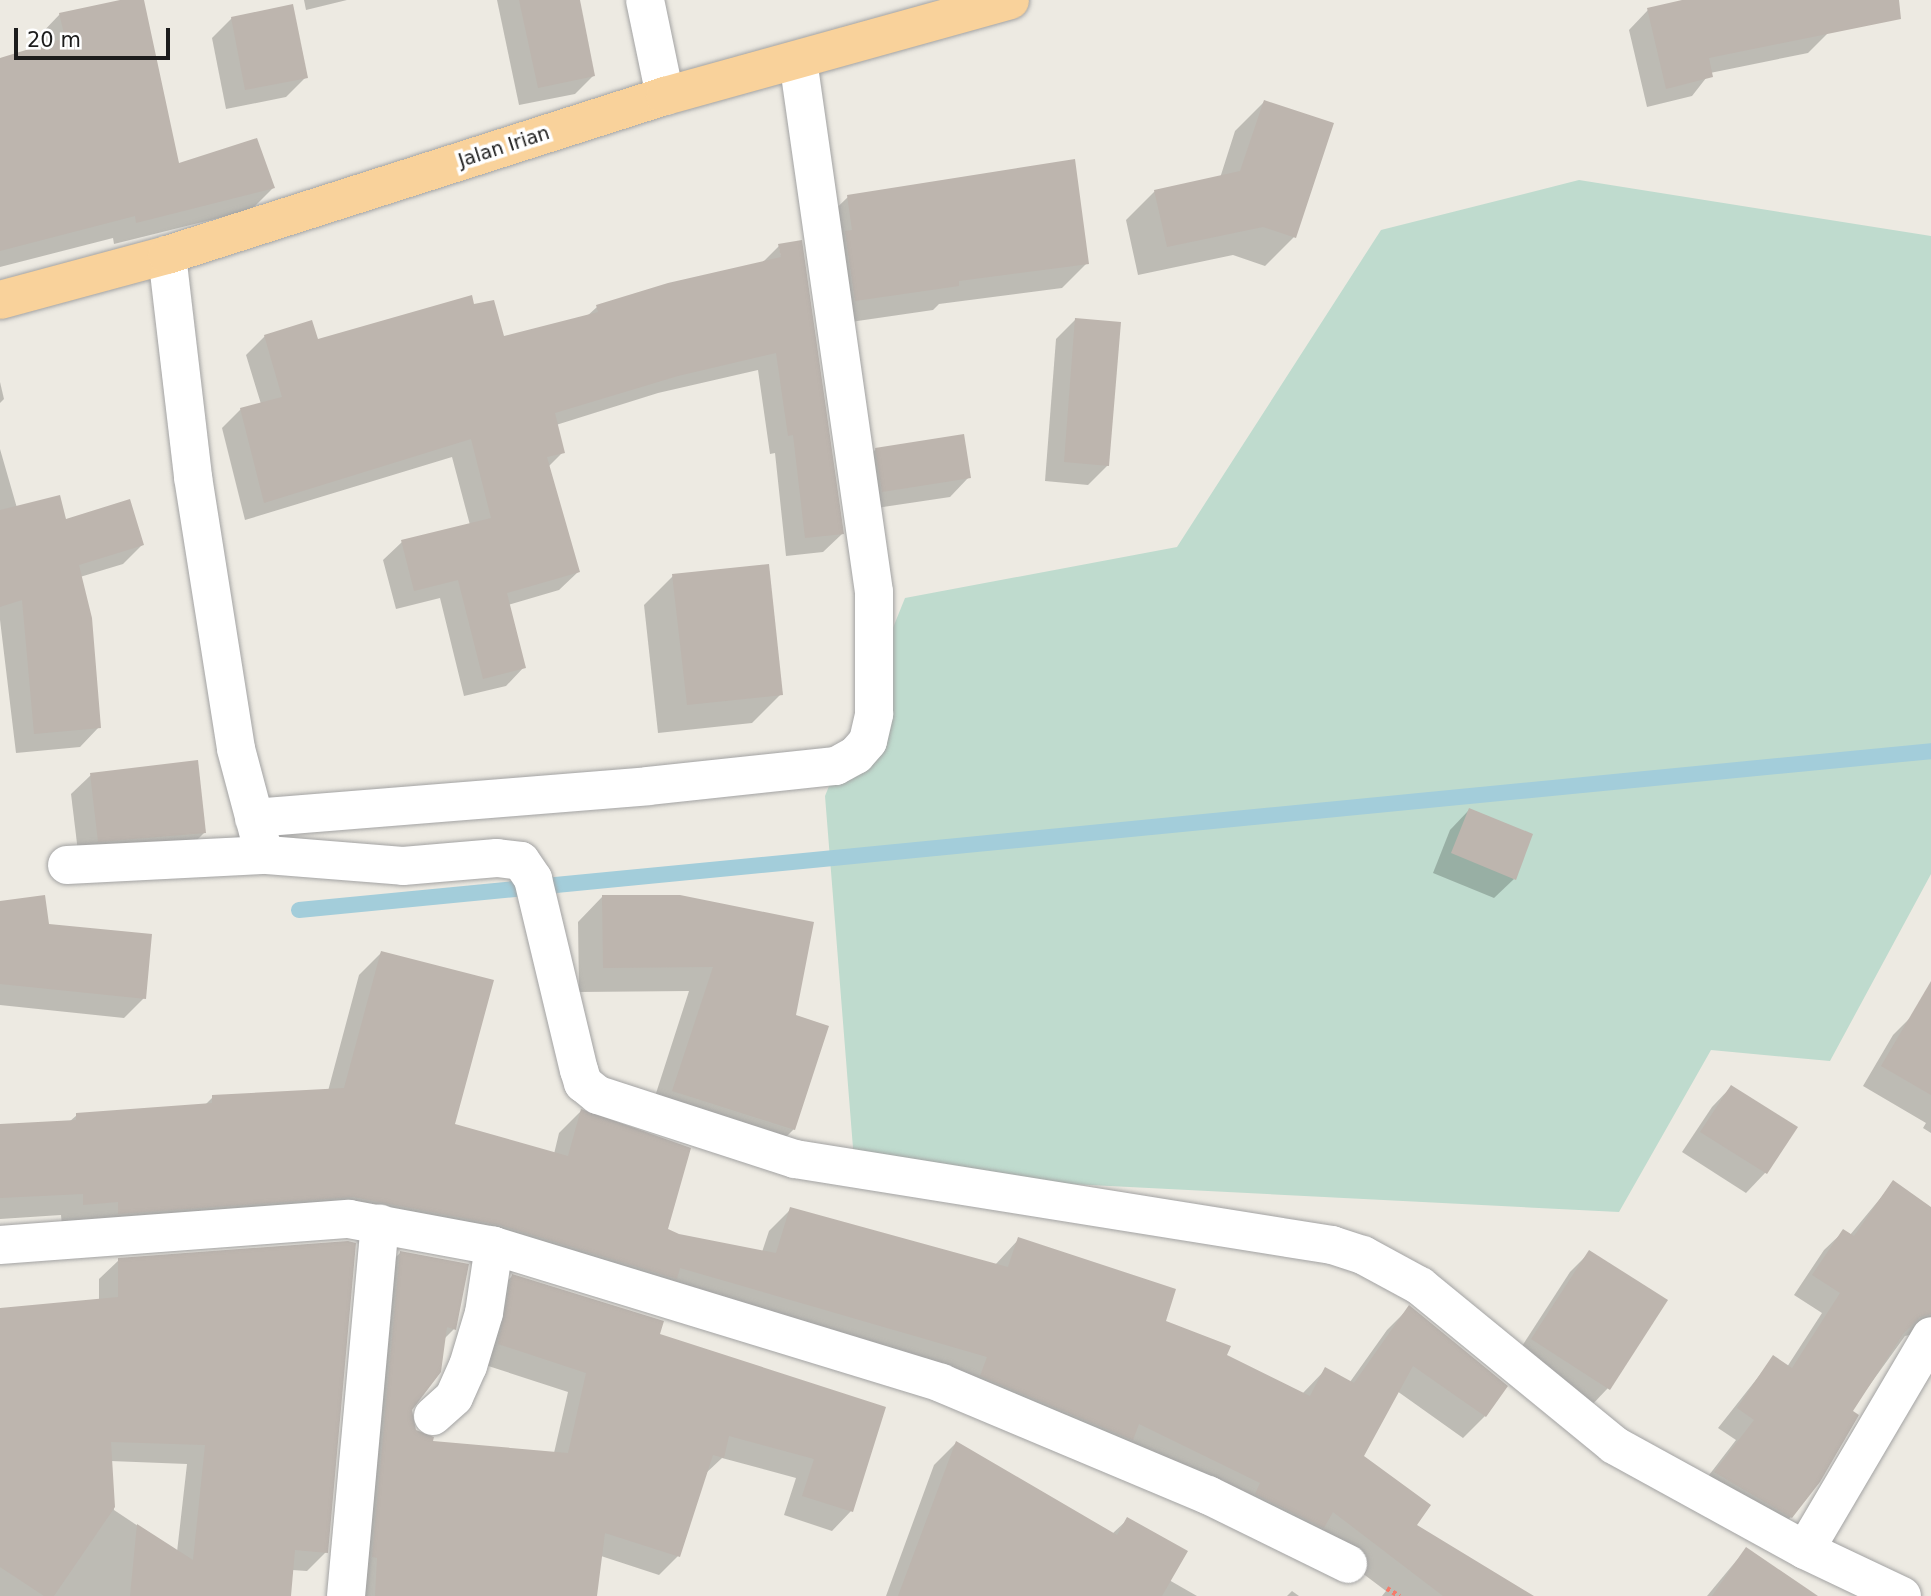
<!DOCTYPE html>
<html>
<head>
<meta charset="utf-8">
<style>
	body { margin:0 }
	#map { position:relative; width:1931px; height:1596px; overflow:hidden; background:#edeae2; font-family:"DejaVu Sans",sans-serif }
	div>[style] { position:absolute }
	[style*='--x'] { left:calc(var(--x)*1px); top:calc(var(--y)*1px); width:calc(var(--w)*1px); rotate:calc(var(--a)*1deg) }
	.wetland>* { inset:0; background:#bfdbce }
	.shadow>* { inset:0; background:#0003 }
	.stream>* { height:16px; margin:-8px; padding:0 8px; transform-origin:8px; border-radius:8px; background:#a3cdda }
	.building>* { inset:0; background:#bdb5ae }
	.path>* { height:4.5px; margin-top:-2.25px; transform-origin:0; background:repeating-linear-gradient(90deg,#f57b6b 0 3.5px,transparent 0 7px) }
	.roads { filter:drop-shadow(0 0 2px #a3a3a3) drop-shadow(0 0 2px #a3a3a3) }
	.minor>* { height:38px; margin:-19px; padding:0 19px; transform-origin:19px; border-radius:19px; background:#fff }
	.primary>* { height:38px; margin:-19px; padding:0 19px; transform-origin:19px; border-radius:19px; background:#f9d29b }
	span { translate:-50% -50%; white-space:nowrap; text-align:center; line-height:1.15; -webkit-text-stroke:7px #fff; paint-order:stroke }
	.street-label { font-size:19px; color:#1c1c1c }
	.scale { position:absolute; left:14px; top:28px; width:156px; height:32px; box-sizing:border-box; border:4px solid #1c1c1c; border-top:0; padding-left:9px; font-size:21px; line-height:24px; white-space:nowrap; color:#1c1c1c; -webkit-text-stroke:5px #fff; paint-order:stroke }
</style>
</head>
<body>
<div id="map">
	<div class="wetland">
		<div style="clip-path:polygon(1579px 180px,1931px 236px,1931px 874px,1830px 1061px,1711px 1050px,1619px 1212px,855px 1173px,825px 796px,905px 598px,1177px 547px,1381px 230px)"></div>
	</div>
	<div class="shadow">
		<div style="clip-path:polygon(129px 0,143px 0,177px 166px,273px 188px,251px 210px,114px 244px,113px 238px,0 267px,0 59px,40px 47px,38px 37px,60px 14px)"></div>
		<div style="clip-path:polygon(304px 0,347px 0,306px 10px)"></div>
		<div style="clip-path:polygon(497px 0,578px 0,593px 76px,575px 94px,519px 105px)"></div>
		<div style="clip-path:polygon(1689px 0,1822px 0,1828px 33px,1808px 53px,1710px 73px,1692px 96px,1647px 107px,1629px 30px,1648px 10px)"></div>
		<div style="clip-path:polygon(232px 18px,306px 77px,286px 97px,226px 109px,212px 38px)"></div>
		<div style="clip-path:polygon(1264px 102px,1294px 237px,1265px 266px,1233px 255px,1138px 275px,1126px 220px,1155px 191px,1220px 178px,1235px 131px)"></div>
		<div style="clip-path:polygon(848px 197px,1087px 263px,1062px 288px,939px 304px,933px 310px,830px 325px,823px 221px)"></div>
		<div style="clip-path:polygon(779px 246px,842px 534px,823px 552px,786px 556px,775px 453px,770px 454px,758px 370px,658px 393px,556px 425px,563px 452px,548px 467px,578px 572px,559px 590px,508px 605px,524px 667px,506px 686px,464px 696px,440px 598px,396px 609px,383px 560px,402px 542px,470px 525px,452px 457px,245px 520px,222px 428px,241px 409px,261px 404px,246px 355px,265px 336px,317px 342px,473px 306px,503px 338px,586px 317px,597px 307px,762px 263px)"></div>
		<div style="clip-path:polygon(1076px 319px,1108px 465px,1088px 485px,1045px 481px,1056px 339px)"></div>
		<div style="clip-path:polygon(0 382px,4px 399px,0 403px)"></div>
		<div style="clip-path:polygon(0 449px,17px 508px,142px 545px,123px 564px,80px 577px,99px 727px,80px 747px,16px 753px,0 620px)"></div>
		<div style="clip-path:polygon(876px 449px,969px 477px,950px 497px,863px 510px,857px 469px)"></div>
		<div style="clip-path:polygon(673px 576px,781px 694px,752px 723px,658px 733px,644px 605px)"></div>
		<div style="clip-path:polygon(91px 775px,204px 833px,185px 852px,79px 860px,71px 794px)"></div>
		<div style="clip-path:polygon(1469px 810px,1514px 879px,1494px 898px,1433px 873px,1450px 830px)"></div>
		<div style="clip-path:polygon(602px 897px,794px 1016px,794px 1129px,769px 1154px,649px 1115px,689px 991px,579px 992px,578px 922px)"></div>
		<div style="clip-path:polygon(0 903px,48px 925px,144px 998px,124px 1018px,0 1005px)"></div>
		<div style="clip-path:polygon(381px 953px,453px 1125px,554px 1154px,559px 1133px,581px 1111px,666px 1230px,679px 1236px,762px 1252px,769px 1231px,791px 1209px,995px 1265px,1019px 1239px,1225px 1356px,1302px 1394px,1326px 1369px,1350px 1382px,1387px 1330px,1409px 1308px,1485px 1416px,1463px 1438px,1397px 1391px,1362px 1456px,1415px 1525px,1514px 1596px,1382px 1596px,1386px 1591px,1313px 1536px,959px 1398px,330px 1219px,62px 1226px,61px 1215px,0 1219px,0 1126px,69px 1122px,77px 1115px,205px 1105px,213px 1097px,328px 1091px,359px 975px)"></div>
		<div style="clip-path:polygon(1913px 1015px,1931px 1025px,1931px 1133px,1923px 1128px,1926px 1123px,1863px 1086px,1893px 1035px)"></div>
		<div style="clip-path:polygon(1731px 1087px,1795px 1128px,1765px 1173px,1746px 1193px,1682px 1152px,1712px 1107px)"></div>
		<div style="clip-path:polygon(1893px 1183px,1931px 1209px,1931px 1317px,1914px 1334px,1905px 1336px,1851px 1411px,1791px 1517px,1771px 1536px,1696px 1492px,1736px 1440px,1718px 1428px,1774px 1357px,1787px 1367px,1822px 1313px,1794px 1295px,1824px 1250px,1844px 1231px,1850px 1235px)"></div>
		<div style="clip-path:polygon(400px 1253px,454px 1329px,443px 1340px,410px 1410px,415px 1431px,431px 1443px,554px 1453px,568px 1392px,479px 1363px,493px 1296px,512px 1276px,658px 1335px,884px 1409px,851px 1511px,832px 1531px,784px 1515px,796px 1478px,722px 1458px,704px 1475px,678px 1556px,659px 1575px,601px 1556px,596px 1596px,357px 1596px,381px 1272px)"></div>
		<div style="clip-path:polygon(1589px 1253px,1608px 1388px,1589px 1408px,1513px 1360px,1570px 1272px)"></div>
		<div style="clip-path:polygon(evenodd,119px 1260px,326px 1552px,307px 1571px,292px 1570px,289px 1596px,0 1596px,0 1310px,99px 1300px,99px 1279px,119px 1260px,110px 1461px,187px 1464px,177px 1552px,114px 1510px,110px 1461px)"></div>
		<div style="clip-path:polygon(956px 1443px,1112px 1534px,1127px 1520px,1169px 1580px,1197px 1596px,886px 1596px,934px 1465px)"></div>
		<div style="clip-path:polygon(1746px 1549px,1808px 1596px,1707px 1596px)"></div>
		<div style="clip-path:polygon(1292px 1591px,1299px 1596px,1287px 1596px)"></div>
	</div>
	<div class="stream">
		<div style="--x:299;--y:910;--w:1640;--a:-5.56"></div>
	</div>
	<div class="building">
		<div style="clip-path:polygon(120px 0,144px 0,179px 163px,257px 138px,275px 188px,136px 223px,135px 216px,0 251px,0 58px,65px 38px,59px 13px)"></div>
		<div style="clip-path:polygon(519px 0,580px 0,595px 76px,538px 88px)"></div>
		<div style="clip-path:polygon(1682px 0,1899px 0,1901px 19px,1709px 58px,1713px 77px,1666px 89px,1647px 8px)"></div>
		<div style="clip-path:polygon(293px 4px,308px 78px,245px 90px,231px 17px)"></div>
		<div style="clip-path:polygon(1264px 100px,1334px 123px,1296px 238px,1263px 227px,1167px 247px,1154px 190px,1240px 171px)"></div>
		<div style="clip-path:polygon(1075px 159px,1089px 264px,959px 281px,959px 286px,855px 301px,845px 231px,852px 230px,847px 195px)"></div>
		<div style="clip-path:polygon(802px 240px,844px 534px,805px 538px,793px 435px,788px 436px,776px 353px,678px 376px,555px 413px,565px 453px,547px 457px,580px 572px,507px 593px,526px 668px,483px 679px,458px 580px,414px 591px,401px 540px,491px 518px,471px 439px,264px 503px,240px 408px,282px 397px,264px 335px,312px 320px,318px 339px,472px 295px,474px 304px,494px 300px,504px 336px,598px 312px,596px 305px,668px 283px,781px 257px,778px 244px)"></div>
		<div style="clip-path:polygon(1075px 318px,1121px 322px,1109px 466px,1064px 462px)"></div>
		<div style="clip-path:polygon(964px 434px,971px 478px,882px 492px,875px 448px)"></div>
		<div style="clip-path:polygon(60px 495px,66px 519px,130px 499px,144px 545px,79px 565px,92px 618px,101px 728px,34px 734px,22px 600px,0 607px,0 510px)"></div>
		<div style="clip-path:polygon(769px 564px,783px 695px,687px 705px,672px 574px)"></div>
		<div style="clip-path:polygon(198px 760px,206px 833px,98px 842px,90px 773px)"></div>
		<div style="clip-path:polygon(1469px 808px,1533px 834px,1516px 880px,1451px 853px)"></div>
		<div style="clip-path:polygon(45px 895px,49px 924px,152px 934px,146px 999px,0 984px,0 901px)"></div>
		<div style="clip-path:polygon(602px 895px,680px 895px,814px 922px,796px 1015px,829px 1026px,795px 1130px,672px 1091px,713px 967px,603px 968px)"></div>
		<div style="clip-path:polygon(381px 951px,494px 980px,455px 1124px,568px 1156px,581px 1109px,691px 1148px,668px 1229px,679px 1234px,776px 1253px,790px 1207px,1008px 1267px,1018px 1237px,1176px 1289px,1166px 1321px,1231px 1346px,1227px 1355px,1310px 1396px,1325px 1367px,1354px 1383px,1409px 1305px,1508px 1386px,1486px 1417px,1413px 1366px,1364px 1456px,1431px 1505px,1417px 1525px,1534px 1596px,1443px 1596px,1333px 1512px,1324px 1528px,1255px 1494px,1260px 1483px,1139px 1424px,1133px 1440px,980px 1376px,987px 1357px,680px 1268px,677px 1279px,500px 1225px,353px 1197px,118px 1214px,118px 1202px,83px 1205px,83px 1194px,0 1198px,0 1124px,76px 1120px,76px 1113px,212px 1103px,212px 1095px,344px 1088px)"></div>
		<div style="clip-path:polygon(1931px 981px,1931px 1095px,1881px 1066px)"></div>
		<div style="clip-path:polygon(1731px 1085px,1798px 1127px,1767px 1174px,1700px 1132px)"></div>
		<div style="clip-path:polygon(1893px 1180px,1931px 1207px,1931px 1314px,1920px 1317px,1903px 1334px,1853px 1411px,1859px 1415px,1820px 1482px,1792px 1518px,1714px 1472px,1754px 1420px,1737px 1408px,1773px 1355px,1792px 1368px,1840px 1293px,1812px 1275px,1843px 1229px,1854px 1236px)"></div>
		<div style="clip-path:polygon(348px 1241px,356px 1243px,328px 1553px,295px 1550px,291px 1596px,130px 1596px,137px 1524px,193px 1560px,205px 1445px,111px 1442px,115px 1507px,54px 1596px,44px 1596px,0 1567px,0 1308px,118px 1297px,118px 1258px)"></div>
		<div style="clip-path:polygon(1589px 1250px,1668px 1300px,1610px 1390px,1531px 1339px)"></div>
		<div style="clip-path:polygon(400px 1251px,469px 1264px,456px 1330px,447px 1327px,441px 1372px,412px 1410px,416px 1430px,434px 1437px,433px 1441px,568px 1453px,586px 1373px,498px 1344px,512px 1274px,664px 1321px,660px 1334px,886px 1407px,853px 1512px,802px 1496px,814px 1459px,729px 1436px,724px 1458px,713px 1455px,680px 1557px,605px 1533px,597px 1596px,375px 1596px,377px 1558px,372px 1557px)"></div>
		<div style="clip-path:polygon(956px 1441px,1117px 1535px,1127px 1517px,1188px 1551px,1162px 1596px,898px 1596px)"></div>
		<div style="clip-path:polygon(1746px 1547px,1818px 1596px,1712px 1596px)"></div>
	</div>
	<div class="path">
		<div style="--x:1387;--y:1588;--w:15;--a:32"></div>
	</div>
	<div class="roads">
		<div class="minor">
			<div style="--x:645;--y:0;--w:98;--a:78.2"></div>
			<div style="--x:167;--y:255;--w:224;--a:83.3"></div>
			<div style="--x:193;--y:477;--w:275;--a:81"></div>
			<div style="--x:236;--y:749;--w:97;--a:75.1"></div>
			<div style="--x:254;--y:818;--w:395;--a:-4.6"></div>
			<div style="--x:648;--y:786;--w:189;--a:-6.1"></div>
			<div style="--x:836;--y:766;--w:23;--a:-29"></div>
			<div style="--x:856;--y:755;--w:18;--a:-49"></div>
			<div style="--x:868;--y:741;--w:28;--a:-77"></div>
			<div style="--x:874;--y:714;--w:122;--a:-90"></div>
			<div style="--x:874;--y:592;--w:537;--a:-98.13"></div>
			<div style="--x:67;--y:865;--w:200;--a:-2.9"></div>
			<div style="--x:267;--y:855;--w:136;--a:4.6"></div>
			<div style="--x:403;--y:866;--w:94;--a:-4.9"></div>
			<div style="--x:497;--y:858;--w:24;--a:7"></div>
			<div style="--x:521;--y:861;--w:22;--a:56"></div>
			<div style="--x:533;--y:879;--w:196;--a:76.5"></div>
			<div style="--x:579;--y:1070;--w:14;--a:73"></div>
			<div style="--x:583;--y:1083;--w:19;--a:39"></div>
			<div style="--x:598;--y:1095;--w:207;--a:18"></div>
			<div style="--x:795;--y:1159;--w:544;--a:9.1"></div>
			<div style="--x:1332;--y:1245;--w:33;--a:18"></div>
			<div style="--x:1363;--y:1255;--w:65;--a:28.5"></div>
			<div style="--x:1420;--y:1286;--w:251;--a:39.3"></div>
			<div style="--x:1614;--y:1445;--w:218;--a:28.8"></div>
			<div style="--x:0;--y:1245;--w:350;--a:-4.3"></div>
			<div style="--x:349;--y:1219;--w:147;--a:10.5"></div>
			<div style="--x:494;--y:1246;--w:468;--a:17"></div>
			<div style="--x:941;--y:1383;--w:290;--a:22.8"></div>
			<div style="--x:1208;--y:1495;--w:156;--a:26.2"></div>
			<div style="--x:433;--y:1416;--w:28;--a:-42"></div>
			<div style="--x:454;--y:1397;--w:34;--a:-66"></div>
			<div style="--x:468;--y:1366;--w:55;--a:-73.2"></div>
			<div style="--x:484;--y:1313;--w:68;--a:-81.5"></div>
			<div style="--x:346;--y:1596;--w:374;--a:-84.8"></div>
			<div style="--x:1902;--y:1596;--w:107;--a:-154.6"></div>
			<div style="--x:1805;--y:1550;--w:248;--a:-59.5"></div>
		</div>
		<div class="primary">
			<div style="--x:0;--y:300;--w:173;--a:-15.1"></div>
			<div style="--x:167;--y:255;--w:523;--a:-17.71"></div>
			<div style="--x:665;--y:96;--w:358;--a:-15.5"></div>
		</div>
	</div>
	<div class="street-label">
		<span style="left:504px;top:147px;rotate:-18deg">Jalan Irian</span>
	</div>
	<div class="scale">20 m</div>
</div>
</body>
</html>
